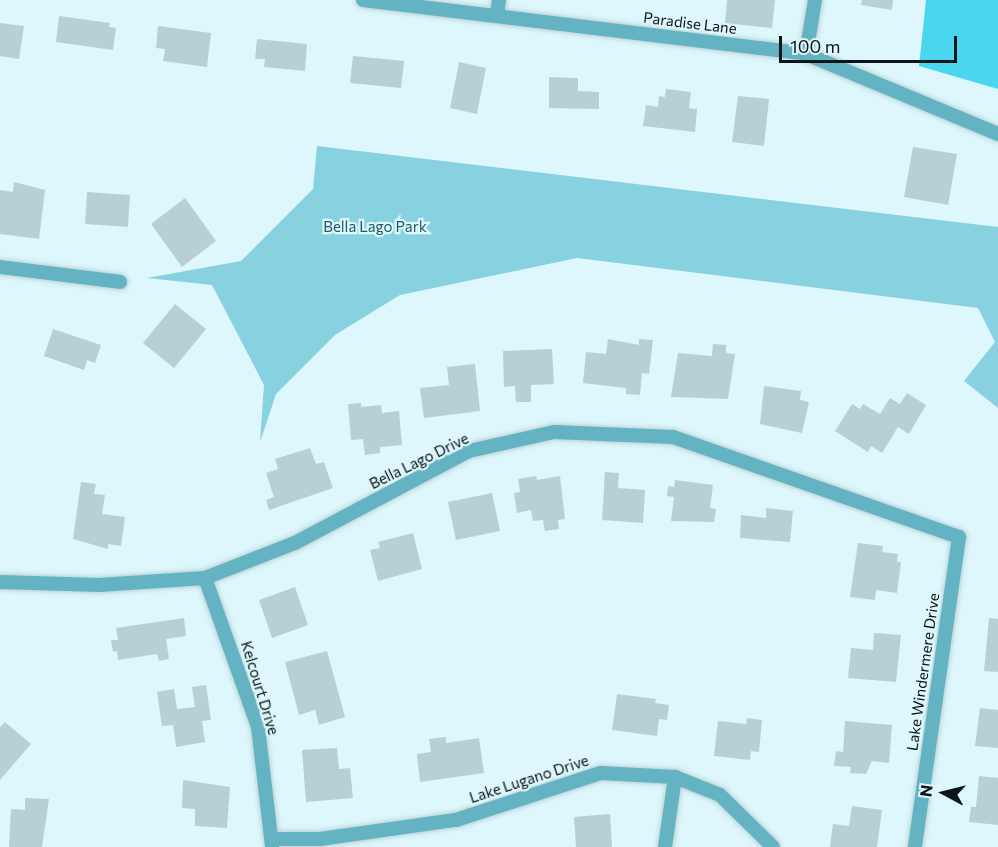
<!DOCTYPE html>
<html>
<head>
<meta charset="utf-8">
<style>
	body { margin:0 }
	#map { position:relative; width:998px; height:847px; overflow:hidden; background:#ddf7fc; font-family:Commissioner,sans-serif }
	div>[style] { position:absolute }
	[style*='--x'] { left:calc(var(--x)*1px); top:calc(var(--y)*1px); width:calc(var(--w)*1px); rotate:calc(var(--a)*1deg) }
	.green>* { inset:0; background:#87d1e0 }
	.forest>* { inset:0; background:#4bd6ef }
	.building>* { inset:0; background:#b7d0d5 }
	.roads { filter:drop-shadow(0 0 2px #bcd3d7) drop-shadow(0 0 2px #bcd3d7) }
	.street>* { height:14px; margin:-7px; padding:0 7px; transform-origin:7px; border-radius:7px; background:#63b3c3 }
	span { translate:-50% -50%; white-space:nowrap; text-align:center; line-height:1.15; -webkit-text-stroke:4.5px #ddf7fc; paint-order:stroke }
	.street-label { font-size:15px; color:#0c1517 }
	.park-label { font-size:15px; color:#215a64 }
	.north { position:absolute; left:914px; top:763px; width:60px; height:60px; -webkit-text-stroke:4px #ddf7fc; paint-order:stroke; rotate:277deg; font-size:16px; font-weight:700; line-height:24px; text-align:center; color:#0c1517 }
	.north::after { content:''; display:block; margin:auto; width:21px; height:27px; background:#0c1517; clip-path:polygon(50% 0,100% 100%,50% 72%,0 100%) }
	.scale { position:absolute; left:779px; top:36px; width:178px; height:27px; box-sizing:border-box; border:3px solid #0c1517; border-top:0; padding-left:8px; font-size:18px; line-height:21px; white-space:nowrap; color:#0c1517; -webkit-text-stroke:4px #ddf7fc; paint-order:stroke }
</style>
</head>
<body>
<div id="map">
	<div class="green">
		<div style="clip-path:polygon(317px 146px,998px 227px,998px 408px,964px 381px,995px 342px,978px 308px,577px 258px,400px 295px,335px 335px,276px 394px,260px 442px,264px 385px,212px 285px,147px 278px,241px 261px,313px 189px)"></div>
	</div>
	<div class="forest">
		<div style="clip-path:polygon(926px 0,998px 0,998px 89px,919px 66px)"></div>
	</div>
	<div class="building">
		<div style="clip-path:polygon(727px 0,775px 0,772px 28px,725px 23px)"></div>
		<div style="clip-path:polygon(862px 0,893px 0,892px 10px,861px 5px)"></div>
		<div style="clip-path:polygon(59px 16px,110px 23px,109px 27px,116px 28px,113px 50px,56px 42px)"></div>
		<div style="clip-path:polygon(0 23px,24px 26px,19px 59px,0 56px)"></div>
		<div style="clip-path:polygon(158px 26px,211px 33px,207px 67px,163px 61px,165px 49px,156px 48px)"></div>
		<div style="clip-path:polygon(257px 39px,307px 44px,305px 71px,264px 67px,265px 59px,255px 59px)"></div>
		<div style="clip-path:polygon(353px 56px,404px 61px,401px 88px,350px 83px)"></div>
		<div style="clip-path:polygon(459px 62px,486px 68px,477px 114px,450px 108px)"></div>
		<div style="clip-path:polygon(549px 77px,578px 78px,578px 91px,599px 92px,599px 109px,549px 108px)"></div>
		<div style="clip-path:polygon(666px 89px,691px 92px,689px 108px,697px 109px,695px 132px,643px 126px,646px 105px,658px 107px,659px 96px,665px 97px)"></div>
		<div style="clip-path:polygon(738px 96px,769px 99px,764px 146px,732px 142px)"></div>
		<div style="clip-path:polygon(913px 147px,957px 154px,948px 205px,904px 197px)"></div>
		<div style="clip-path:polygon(14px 182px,45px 190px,39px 239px,0 234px,0 190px,13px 192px)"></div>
		<div style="clip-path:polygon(87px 192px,130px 195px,128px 227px,85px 224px)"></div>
		<div style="clip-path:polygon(185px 198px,216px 241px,182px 267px,151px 224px)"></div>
		<div style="clip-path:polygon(175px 304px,206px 329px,174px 368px,143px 343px)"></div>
		<div style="clip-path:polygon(53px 329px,101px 345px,95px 363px,87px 360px,84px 370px,44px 356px)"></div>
		<div style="clip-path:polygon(608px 339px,639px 345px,639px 339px,653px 340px,649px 374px,642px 373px,640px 395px,626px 394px,626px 388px,583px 383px,586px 352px,606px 354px)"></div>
		<div style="clip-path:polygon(713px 344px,726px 345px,726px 353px,735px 354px,728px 399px,671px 397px,678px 353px,712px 356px)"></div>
		<div style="clip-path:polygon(552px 349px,554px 384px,531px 385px,531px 402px,516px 402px,515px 386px,504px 387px,503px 351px)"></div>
		<div style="clip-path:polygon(475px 364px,480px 411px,424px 418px,420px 388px,449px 385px,447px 367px)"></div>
		<div style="clip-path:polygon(764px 386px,801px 391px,800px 400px,809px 402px,802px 433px,760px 424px)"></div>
		<div style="clip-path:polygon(907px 393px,926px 405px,909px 434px,898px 427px,882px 453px,871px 446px,868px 452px,835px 431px,852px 404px,860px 409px,863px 404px,880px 414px,890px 398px,900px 404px)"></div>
		<div style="clip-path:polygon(361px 403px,361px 407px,381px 405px,382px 413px,399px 411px,402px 445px,380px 447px,380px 453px,365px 455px,363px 439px,351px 440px,348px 404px)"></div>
		<div style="clip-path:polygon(310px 448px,316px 464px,324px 462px,333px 488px,269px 510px,266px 500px,274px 497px,266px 473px,278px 469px,275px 459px)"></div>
		<div style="clip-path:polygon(605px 472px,619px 473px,618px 488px,645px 490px,643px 523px,602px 520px)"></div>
		<div style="clip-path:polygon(536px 476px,537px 480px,560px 476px,565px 519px,558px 520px,559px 529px,545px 531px,543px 520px,533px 521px,531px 510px,517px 513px,514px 493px,520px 492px,518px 479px)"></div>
		<div style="clip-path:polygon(675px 480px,713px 485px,710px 508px,716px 509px,714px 522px,671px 521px,674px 497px,667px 496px,668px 486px,674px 487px)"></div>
		<div style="clip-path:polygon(81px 482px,96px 484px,94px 494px,105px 495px,102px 514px,125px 517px,121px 546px,108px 544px,108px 549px,73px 539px)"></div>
		<div style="clip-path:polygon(492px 493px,500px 531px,456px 540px,448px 502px)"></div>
		<div style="clip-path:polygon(766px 508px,793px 511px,790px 542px,740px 538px,741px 515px,766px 518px)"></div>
		<div style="clip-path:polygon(413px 533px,422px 569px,378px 581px,370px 550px,380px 548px,378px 542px)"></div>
		<div style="clip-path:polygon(858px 543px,883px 546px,882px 552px,898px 554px,897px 562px,901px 562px,897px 593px,876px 590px,875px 600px,850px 597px)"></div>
		<div style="clip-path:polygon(295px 587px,308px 625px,272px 638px,259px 600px)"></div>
		<div style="clip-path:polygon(184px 618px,186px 636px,166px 639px,169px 659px,159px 661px,157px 654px,118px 660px,117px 651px,113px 652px,111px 640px,118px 640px,116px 628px)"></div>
		<div style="clip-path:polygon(989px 618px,998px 619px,998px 672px,984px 671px)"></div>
		<div style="clip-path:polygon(874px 633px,901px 635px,896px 682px,848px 678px,851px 648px,873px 650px)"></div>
		<div style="clip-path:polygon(327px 651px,345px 717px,319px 725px,315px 710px,299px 715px,285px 662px)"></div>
		<div style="clip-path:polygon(206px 685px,211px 720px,202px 721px,205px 742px,176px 747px,173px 725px,162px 726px,157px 692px,174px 689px,177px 709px,195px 707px,192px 687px)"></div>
		<div style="clip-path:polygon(617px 694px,656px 699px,655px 703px,669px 705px,667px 720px,659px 719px,657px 736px,612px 730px)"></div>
		<div style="clip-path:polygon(980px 708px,998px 710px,998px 748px,975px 746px)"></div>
		<div style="clip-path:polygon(747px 718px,762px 720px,759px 752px,751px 751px,750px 760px,714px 756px,718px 721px,746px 724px)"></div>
		<div style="clip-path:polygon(845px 721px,892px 725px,889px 763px,872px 761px,866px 774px,850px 773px,851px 767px,834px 766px,836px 751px,843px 752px)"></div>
		<div style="clip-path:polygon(5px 722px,31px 744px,0 780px,0 727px)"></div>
		<div style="clip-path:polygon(446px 737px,446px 743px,479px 738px,484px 773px,420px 782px,417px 754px,431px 752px,429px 739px)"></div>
		<div style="clip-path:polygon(337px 748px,339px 769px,350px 768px,353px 798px,306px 802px,302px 750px)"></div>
		<div style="clip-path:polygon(979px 776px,998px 778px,998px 825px,969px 822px,971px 807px,976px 807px)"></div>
		<div style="clip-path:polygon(183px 780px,230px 787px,227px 828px,195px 826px,195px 809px,182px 808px)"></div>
		<div style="clip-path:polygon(25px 798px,49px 799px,42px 847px,9px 847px,11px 809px,25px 810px)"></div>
		<div style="clip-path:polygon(852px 806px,882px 810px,877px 847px,830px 847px,833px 824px,849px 826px)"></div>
		<div style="clip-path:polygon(610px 814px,612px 847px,576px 847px,574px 817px)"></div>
	</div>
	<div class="roads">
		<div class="street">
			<div style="--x:363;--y:0;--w:446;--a:6.9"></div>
			<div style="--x:806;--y:54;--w:208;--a:22.6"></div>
			<div style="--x:497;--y:16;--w:16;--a:-83"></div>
			<div style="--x:806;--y:54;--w:55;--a:-80.5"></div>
			<div style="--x:0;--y:267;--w:121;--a:7.1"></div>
			<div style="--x:205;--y:578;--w:158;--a:70.4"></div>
			<div style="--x:258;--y:727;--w:121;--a:83.3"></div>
			<div style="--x:0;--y:582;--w:99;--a:1.7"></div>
			<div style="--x:99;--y:585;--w:106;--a:-3.8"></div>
			<div style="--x:205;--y:578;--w:97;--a:-21.3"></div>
			<div style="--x:295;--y:543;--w:197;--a:-27.9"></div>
			<div style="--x:469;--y:451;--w:87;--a:-12.6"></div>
			<div style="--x:554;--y:432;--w:119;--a:2.4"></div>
			<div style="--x:673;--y:437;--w:303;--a:19.3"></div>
			<div style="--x:959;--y:537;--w:313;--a:98.1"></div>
			<div style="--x:273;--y:839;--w:47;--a:0"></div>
			<div style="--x:320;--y:839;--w:137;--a:-8"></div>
			<div style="--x:456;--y:820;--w:152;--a:-18"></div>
			<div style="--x:601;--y:773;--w:74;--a:3.1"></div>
			<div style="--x:675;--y:777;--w:48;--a:21.8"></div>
			<div style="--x:720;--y:795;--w:74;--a:44.5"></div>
			<div style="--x:665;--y:847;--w:71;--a:-81.9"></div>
		</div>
	</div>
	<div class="street-label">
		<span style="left:690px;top:23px;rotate:7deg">Paradise Lane</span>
		<span style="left:419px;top:461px;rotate:-26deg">Bella Lago Drive</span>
		<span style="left:923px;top:672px;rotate:-82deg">Lake Windermere Drive</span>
		<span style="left:260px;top:688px;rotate:73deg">Kelcourt Drive</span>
		<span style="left:529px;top:779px;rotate:-18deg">Lake Lugano Drive</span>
	</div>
	<div class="park-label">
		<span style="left:375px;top:227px">Bella Lago Park</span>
	</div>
	<div class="north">N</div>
	<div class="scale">100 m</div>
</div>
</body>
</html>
